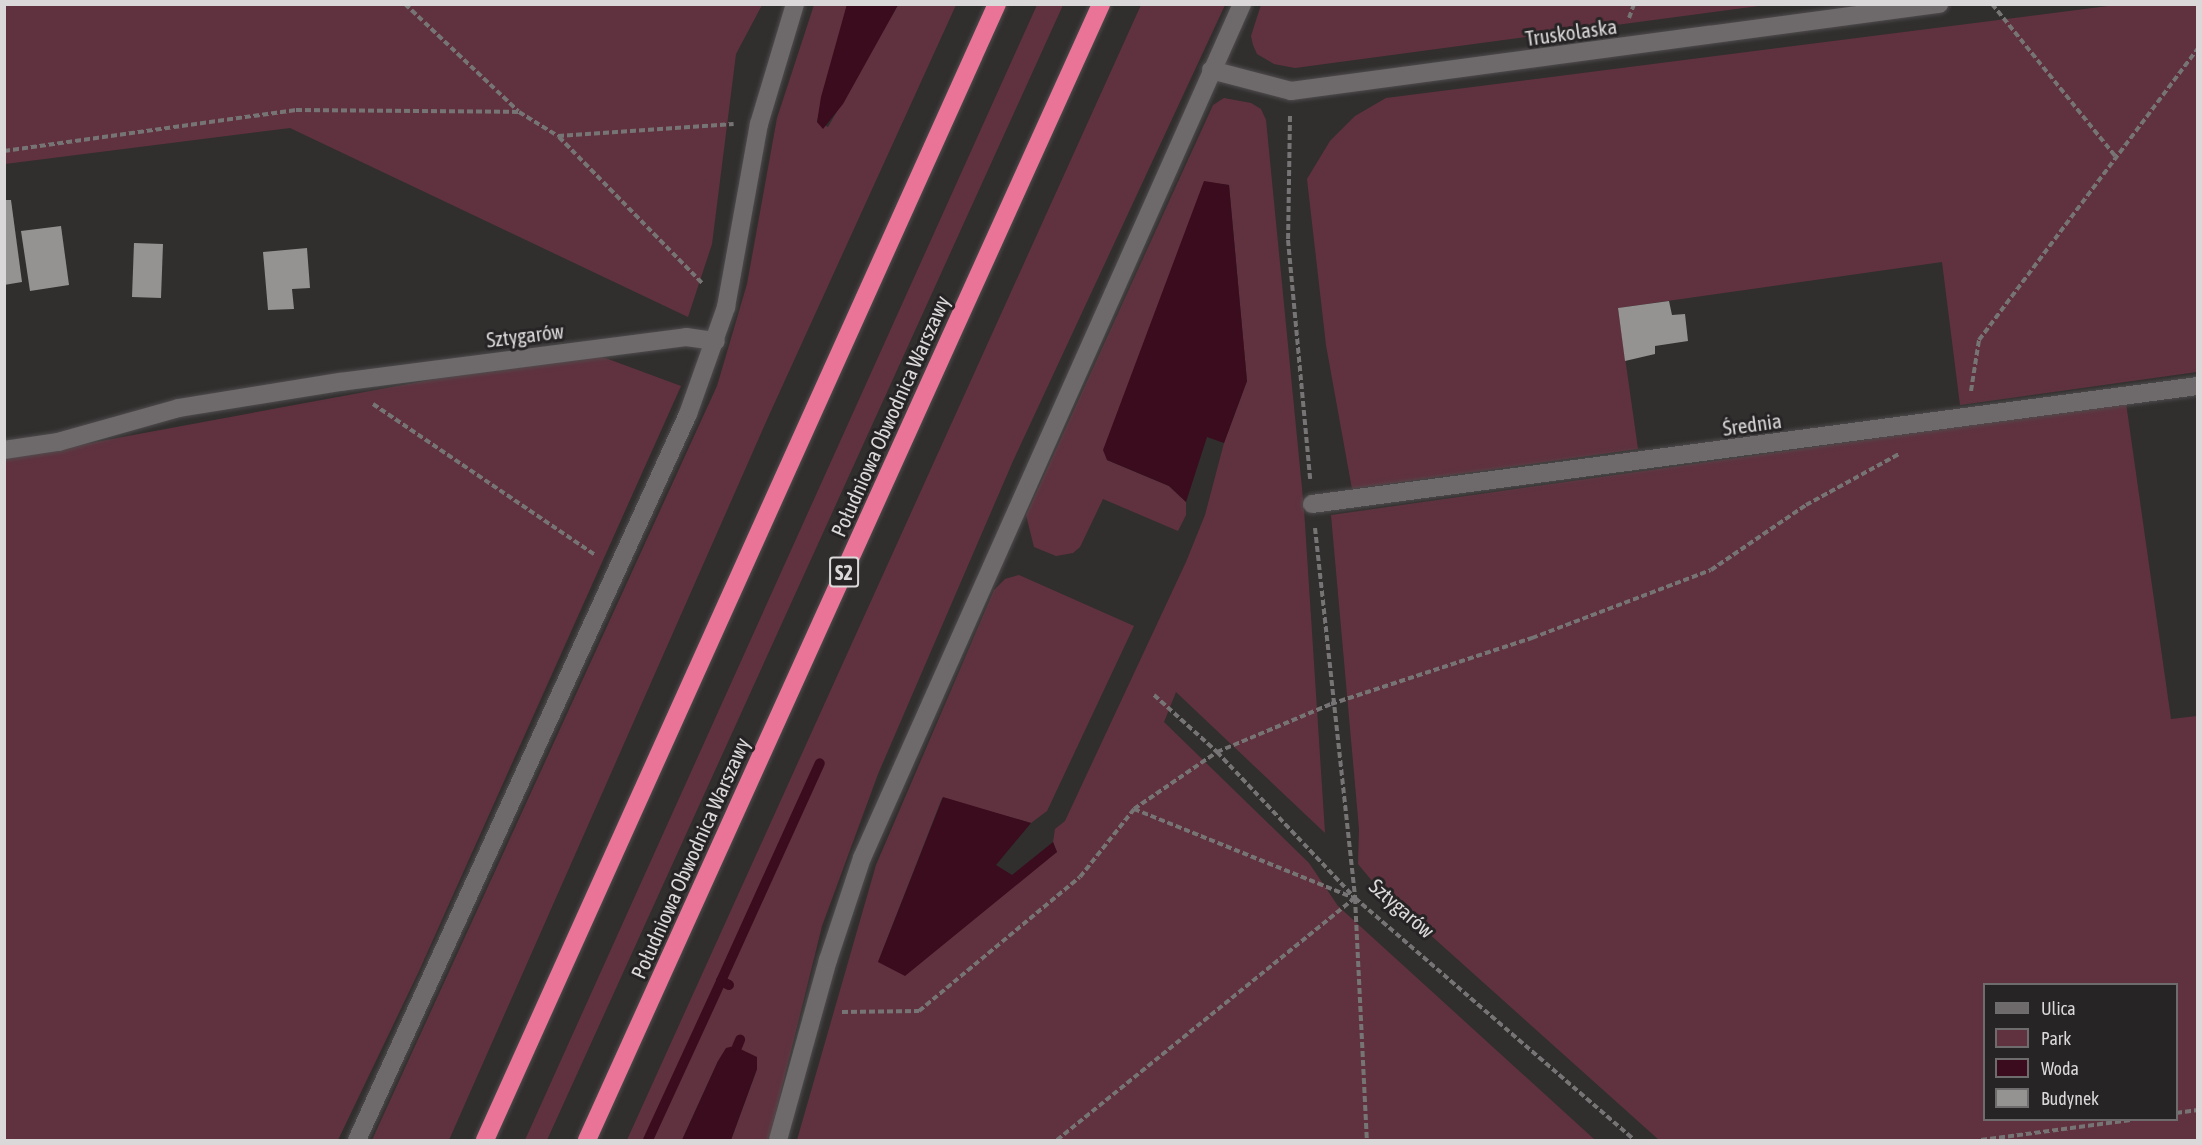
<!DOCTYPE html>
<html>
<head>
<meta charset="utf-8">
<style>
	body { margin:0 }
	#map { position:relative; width:2202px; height:1145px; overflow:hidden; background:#312e2e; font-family:"Asap Condensed",sans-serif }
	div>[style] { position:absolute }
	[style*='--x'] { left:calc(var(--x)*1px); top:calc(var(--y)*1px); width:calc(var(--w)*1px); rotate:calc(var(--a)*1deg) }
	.green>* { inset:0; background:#60323f }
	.water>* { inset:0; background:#3a0c1d }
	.stream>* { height:10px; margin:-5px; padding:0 5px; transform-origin:5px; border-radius:5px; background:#3a0c1d }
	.building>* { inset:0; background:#959292 }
	.path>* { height:4px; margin-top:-2px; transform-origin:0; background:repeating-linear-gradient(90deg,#767474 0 6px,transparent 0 9px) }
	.roads { filter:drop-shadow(0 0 2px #4f4c4d) drop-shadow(0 0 2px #4f4c4d) }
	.minor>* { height:18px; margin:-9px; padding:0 9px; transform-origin:9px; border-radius:9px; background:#6e6a6b }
	.highway>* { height:18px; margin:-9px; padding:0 9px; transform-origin:9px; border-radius:9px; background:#e97498 }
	span { translate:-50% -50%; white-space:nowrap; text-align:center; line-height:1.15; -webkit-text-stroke:6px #272425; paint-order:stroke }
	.shield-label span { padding:2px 4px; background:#272425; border:2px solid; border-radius:4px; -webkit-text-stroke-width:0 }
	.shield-label { font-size:20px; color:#dad8d8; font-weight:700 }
	.street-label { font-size:21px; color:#dad8d8 }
	.frame { position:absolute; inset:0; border:6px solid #dad8d8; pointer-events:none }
	.legend { position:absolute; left:1983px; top:983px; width:195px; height:138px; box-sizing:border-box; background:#272425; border:2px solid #6f6c6d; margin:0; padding:8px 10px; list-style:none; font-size:18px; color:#dad8d8 }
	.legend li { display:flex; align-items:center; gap:12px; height:30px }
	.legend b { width:30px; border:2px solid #6f6c6d }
</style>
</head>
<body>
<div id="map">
	<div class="green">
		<div style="clip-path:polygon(4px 5px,5px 4px,762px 5px,736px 54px,712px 244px,688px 317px,290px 128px,5px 164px)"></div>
		<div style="clip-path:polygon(814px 5px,847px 5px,817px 122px,828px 127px,898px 5px,956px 5px,770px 413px,449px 1140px,372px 1140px,717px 386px,747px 284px,777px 118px)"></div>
		<div style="clip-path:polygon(1037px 5px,1063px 5px,547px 1140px,525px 1140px)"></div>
		<div style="clip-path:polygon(1141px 5px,1225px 5px,1013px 461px,878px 774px,822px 926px,769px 1140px,731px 1140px,757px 1069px,718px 1061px,682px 1140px,627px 1140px)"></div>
		<div style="clip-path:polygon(1261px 5px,1261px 4px,1766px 5px,1295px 68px,1274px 64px,1257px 54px,1253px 45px,1251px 36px)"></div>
		<div style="clip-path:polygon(2116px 5px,2197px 5px,2197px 372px,1960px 405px,1942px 262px,1618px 308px,1638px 449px,1352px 489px,1326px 345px,1307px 179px,1330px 141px,1355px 116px,1386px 98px)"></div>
		<div style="clip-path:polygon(1224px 98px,1251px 103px,1261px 109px,1266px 120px,1304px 509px,1325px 833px,1176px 692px,1164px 722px,1309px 863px,1338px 906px,1595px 1140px,797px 1140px,876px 865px,994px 590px,1005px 579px,1019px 575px,1134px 626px,1047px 811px,1031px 823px,942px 798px,878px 962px,1057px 852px,1053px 842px,1055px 829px,1065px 821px,1186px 562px,1205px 515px,1224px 443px,1247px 381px,1229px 185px,1204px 182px,1107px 460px,1169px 486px,1186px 502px,1186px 515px,1178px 531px,1103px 499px,1080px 547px,1073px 553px,1056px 556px,1034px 547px,1026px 515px,1213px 105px)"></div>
		<div style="clip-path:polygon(600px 356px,681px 386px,419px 971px,338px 1140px,5px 1140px,4px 459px,435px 379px)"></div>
		<div style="clip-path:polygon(evenodd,2126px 403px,2171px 719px,2197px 716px,2197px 1140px,1659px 1140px,1378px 888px,1358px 864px,1359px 829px,1331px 515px,2126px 403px,1984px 984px,2176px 984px,2176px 1120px,1984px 1120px,1984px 984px)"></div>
	</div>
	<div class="water">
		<div style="clip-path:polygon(847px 4px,898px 5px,843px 104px,823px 129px,817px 122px,821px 97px)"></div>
		<div style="clip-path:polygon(1204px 181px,1229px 185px,1247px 381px,1224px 443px,1207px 437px,1186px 502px,1169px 486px,1107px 460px,1103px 450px)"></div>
		<div style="clip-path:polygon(943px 797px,1031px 823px,996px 865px,1012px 875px,1053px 842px,1057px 852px,905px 976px,878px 962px)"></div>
		<div style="clip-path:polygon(734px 1046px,757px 1057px,757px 1069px,731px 1140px,682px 1140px,718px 1061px,726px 1048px)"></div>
	</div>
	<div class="stream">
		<div style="--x:729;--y:985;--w:9;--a:-153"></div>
		<div style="--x:721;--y:981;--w:239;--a:-65.6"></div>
		<div style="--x:737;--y:1047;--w:8;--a:-67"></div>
		<div style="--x:648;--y:1140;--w:175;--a:-65.3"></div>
	</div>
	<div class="building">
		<div style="clip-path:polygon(4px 200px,11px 200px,22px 282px,4px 285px)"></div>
		<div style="clip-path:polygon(61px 226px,69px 285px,30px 291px,21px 231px)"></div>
		<div style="clip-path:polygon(134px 243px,163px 244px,161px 298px,132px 297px)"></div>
		<div style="clip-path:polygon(307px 248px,310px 288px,292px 289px,294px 309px,268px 310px,263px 252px)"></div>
		<div style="clip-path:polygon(1669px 301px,1672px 315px,1685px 314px,1688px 341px,1655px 346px,1655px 354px,1625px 361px,1618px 308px)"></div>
	</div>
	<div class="path">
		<div style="--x:405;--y:4;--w:156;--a:43.4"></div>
		<div style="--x:1992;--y:4;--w:197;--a:51"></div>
		<div style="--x:1629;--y:18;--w:15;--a:-70"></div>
		<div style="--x:1290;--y:116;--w:124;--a:90.9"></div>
		<div style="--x:1288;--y:240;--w:240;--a:84.7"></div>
		<div style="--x:559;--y:137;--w:206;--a:45.6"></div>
		<div style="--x:4;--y:151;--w:295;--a:-8"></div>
		<div style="--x:296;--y:110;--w:223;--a:0.5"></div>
		<div style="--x:519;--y:112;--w:46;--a:31.6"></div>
		<div style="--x:558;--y:136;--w:176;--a:-3.9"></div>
		<div style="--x:1971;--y:391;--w:52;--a:-81.1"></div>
		<div style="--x:1979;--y:340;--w:365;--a:-53.1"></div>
		<div style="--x:373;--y:404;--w:268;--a:34.2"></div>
		<div style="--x:1315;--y:528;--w:372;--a:83.8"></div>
		<div style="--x:1355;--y:898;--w:242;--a:87.2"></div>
		<div style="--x:1154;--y:695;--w:85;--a:42.1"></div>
		<div style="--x:1217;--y:752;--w:201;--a:46.6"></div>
		<div style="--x:1355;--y:898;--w:369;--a:40.9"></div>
		<div style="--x:1134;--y:809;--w:235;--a:22"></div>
		<div style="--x:842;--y:1012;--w:77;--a:-0.7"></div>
		<div style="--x:919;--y:1011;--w:209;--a:-39.8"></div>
		<div style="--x:1080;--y:877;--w:87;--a:-51.5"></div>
		<div style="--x:1134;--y:809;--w:101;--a:-34.5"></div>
		<div style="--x:1217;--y:752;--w:124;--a:-22.8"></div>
		<div style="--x:1331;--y:704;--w:212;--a:-18.2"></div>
		<div style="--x:1532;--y:638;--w:191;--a:-20.8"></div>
		<div style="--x:1711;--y:570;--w:115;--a:-34.4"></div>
		<div style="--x:1806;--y:505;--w:106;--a:-28.7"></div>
		<div style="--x:2176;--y:1113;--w:22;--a:-8"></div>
		<div style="--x:1057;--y:1140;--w:384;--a:-39.1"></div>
		<div style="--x:1981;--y:1140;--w:151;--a:-7.6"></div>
	</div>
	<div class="roads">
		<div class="minor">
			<div style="--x:1211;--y:70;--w:83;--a:14.7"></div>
			<div style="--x:1291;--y:91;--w:654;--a:-7.65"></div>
			<div style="--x:4;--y:450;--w:55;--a:-8.4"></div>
			<div style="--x:58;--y:442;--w:126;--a:-15.7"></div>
			<div style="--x:179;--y:408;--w:163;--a:-9.2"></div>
			<div style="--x:340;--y:382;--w:349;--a:-7.4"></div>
			<div style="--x:686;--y:337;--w:30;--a:8"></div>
			<div style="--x:1312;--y:504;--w:894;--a:-7.59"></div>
			<div style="--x:357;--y:1140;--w:798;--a:-65.49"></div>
			<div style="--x:688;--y:414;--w:114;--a:-70.4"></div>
			<div style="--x:726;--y:307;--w:186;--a:-79.8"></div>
			<div style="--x:759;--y:124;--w:125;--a:-73.3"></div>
			<div style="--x:778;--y:1140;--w:187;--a:-74.5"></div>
			<div style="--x:828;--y:960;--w:108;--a:-71.6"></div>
			<div style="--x:862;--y:858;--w:935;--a:-66.01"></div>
		</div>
		<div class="highway">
			<div style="--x:485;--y:1140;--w:1246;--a:-65.74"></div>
			<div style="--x:587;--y:1140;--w:1247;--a:-65.65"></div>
		</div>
	</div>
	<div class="shield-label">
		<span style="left:844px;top:572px">S2</span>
	</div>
	<div class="street-label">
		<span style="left:1571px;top:32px;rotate:-8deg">Truskolaska</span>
		<span style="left:525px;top:335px;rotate:-7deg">Sztygarów</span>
		<span style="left:890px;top:416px;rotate:-66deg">Południowa Obwodnica Warszawy</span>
		<span style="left:1752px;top:424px;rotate:-8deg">Średnia</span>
		<span style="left:690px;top:858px;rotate:-66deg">Południowa Obwodnica Warszawy</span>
		<span style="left:1402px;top:908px;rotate:41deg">Sztygarów</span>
	</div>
	<div class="frame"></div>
	<ul class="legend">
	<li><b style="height:8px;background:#6e6a6b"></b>Ulica</li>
	<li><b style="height:16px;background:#60323f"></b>Park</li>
	<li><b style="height:16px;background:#3a0c1d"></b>Woda</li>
	<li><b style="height:16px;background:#959292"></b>Budynek</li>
	</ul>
</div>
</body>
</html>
